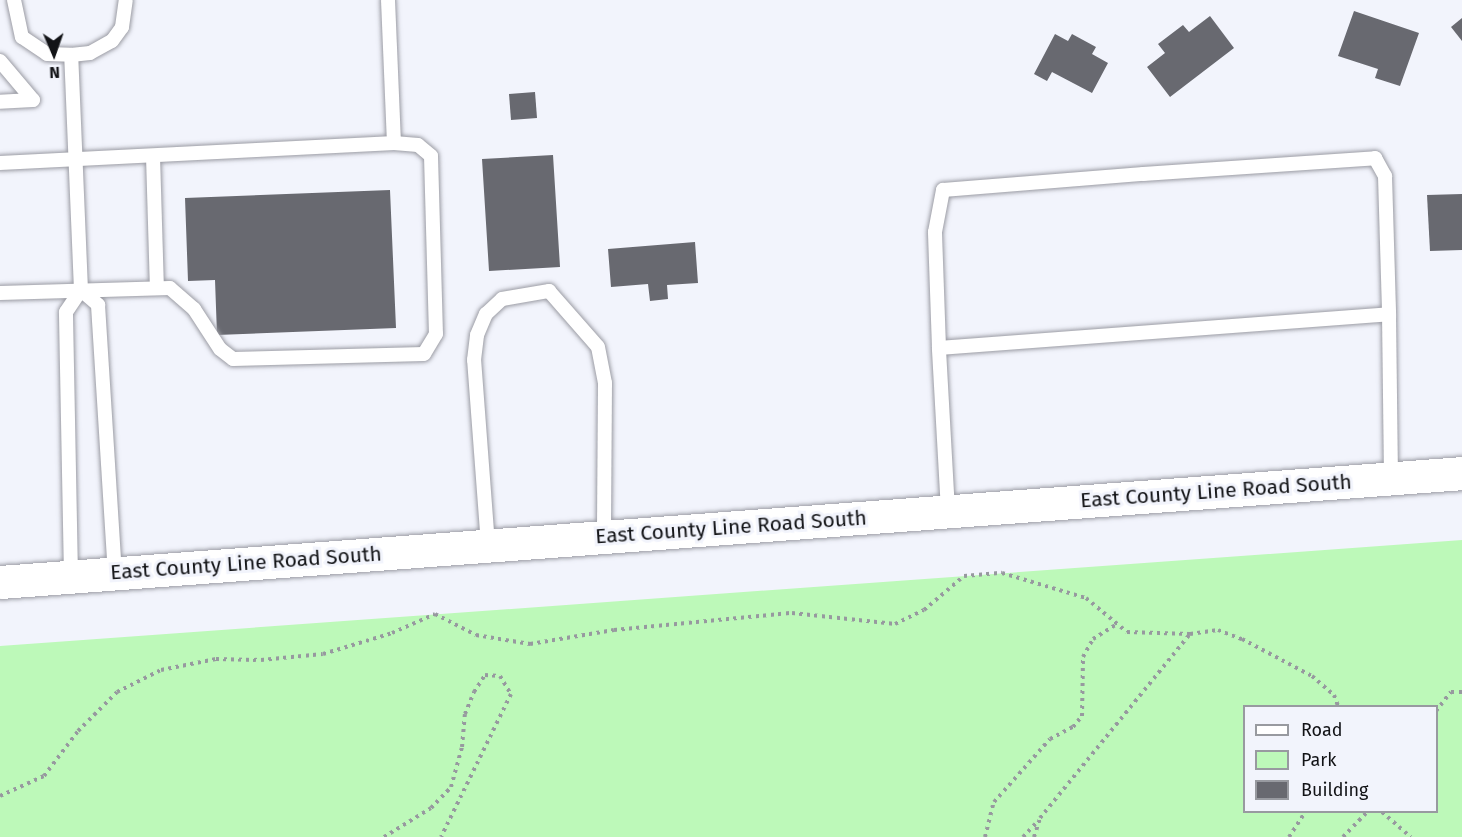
<!DOCTYPE html>
<html>
<head>
<meta charset="utf-8">
<style>
	body { margin:0 }
	#map { position:relative; width:1462px; height:837px; overflow:hidden; background:#f2f4fc; font-family:"Fira Sans",sans-serif }
	div>[style] { position:absolute }
	[style*='--x'] { left:calc(var(--x)*1px); top:calc(var(--y)*1px); width:calc(var(--w)*1px); rotate:calc(var(--a)*1deg) }
	.green>* { inset:0; background:#bdf9b9 }
	.building>* { inset:0; background:#686970 }
	.path>* { height:4px; margin-top:-2px; transform-origin:0; background:repeating-linear-gradient(90deg,#97999f 0 3px,transparent 0 7.5px) }
	.roads { filter:drop-shadow(0 0 2px #9b9ca4) drop-shadow(0 0 2px #9b9ca4) }
	.lane>* { height:14px; margin:-7px; padding:0 7px; transform-origin:7px; border-radius:7px; background:#fff }
	.primary>* { height:33px; margin:-16.5px; padding:0 16.5px; transform-origin:16.5px; border-radius:16.5px; background:#fff }
	span { translate:-50% -50%; white-space:nowrap; text-align:center; line-height:1.15; -webkit-text-stroke:6px #f2f4fc; paint-order:stroke }
	.street-label { font-size:21px; color:#121316 }
	.legend { position:absolute; left:1243px; top:705px; width:195px; height:108px; box-sizing:border-box; background:#f2f4fc; border:2px solid #989aa0; margin:0; padding:8px 10px; list-style:none; font-size:18px; color:#121316 }
	.legend li { display:flex; align-items:center; gap:12px; height:30px }
	.legend b { width:30px; border:2px solid #989aa0 }
	.north { position:absolute; left:24px; top:24px; width:60px; height:60px; -webkit-text-stroke:4px #f2f4fc; paint-order:stroke; rotate:178deg; font-size:16px; font-weight:700; line-height:24px; text-align:center; color:#121316 }
	.north::after { content:''; display:block; margin:auto; width:21px; height:27px; background:#121316; clip-path:polygon(50% 0,100% 100%,50% 72%,0 100%) }
</style>
</head>
<body>
<div id="map">
	<div class="green">
		<div style="clip-path:polygon(evenodd,1462px 540px,1462px 837px,0 837px,0 646px,1462px 540px,1244px 706px,1436px 706px,1436px 812px,1244px 812px,1244px 706px)"></div>
	</div>
	<div class="building">
		<div style="clip-path:polygon(1354px 11px,1419px 33px,1400px 86px,1375px 78px,1378px 69px,1338px 56px)"></div>
		<div style="clip-path:polygon(1210px 16px,1234px 48px,1170px 97px,1147px 67px,1165px 53px,1158px 44px,1183px 25px,1189px 32px)"></div>
		<div style="clip-path:polygon(1462px 18px,1462px 41px,1451px 27px)"></div>
		<div style="clip-path:polygon(1055px 34px,1068px 41px,1072px 34px,1096px 47px,1092px 54px,1108px 63px,1092px 93px,1052px 72px,1047px 81px,1034px 74px)"></div>
		<div style="clip-path:polygon(535px 92px,537px 118px,511px 120px,509px 94px)"></div>
		<div style="clip-path:polygon(553px 155px,560px 267px,489px 271px,482px 159px)"></div>
		<div style="clip-path:polygon(390px 190px,396px 328px,217px 335px,215px 280px,188px 281px,185px 198px)"></div>
		<div style="clip-path:polygon(1462px 194px,1462px 250px,1430px 251px,1427px 195px)"></div>
		<div style="clip-path:polygon(695px 242px,698px 283px,667px 285px,668px 299px,650px 301px,648px 284px,611px 287px,608px 249px)"></div>
	</div>
	<div class="path">
		<div style="--x:1436;--y:711;--w:24;--a:-52"></div>
		<div style="--x:1451;--y:692;--w:11;--a:0"></div>
		<div style="--x:0;--y:796;--w:48;--a:-24.4"></div>
		<div style="--x:44;--y:776;--w:56;--a:-52.9"></div>
		<div style="--x:78;--y:731;--w:55;--a:-45"></div>
		<div style="--x:117;--y:692;--w:49;--a:-26.6"></div>
		<div style="--x:161;--y:670;--w:56;--a:-11.3"></div>
		<div style="--x:216;--y:659;--w:45;--a:1.3"></div>
		<div style="--x:261;--y:660;--w:62;--a:-5.5"></div>
		<div style="--x:323;--y:654;--w:72;--a:-16.9"></div>
		<div style="--x:392;--y:633;--w:47;--a:-23.8"></div>
		<div style="--x:435;--y:614;--w:46;--a:27.1"></div>
		<div style="--x:476;--y:635;--w:55;--a:9.5"></div>
		<div style="--x:530;--y:644;--w:85;--a:-9.5"></div>
		<div style="--x:614;--y:630;--w:179;--a:-5.5"></div>
		<div style="--x:792;--y:613;--w:104;--a:6.1"></div>
		<div style="--x:895;--y:624;--w:32;--a:-26"></div>
		<div style="--x:924;--y:610;--w:52;--a:-40.4"></div>
		<div style="--x:964;--y:576;--w:38;--a:-5"></div>
		<div style="--x:1002;--y:573;--w:88;--a:16.6"></div>
		<div style="--x:1086;--y:598;--w:53;--a:39.7"></div>
		<div style="--x:1127;--y:632;--w:63;--a:1.8"></div>
		<div style="--x:1382;--y:812;--w:38;--a:41"></div>
		<div style="--x:384;--y:837;--w:55;--a:-31.7"></div>
		<div style="--x:431;--y:808;--w:29;--a:-46"></div>
		<div style="--x:451;--y:787;--w:41;--a:-74.6"></div>
		<div style="--x:462;--y:747;--w:33;--a:-85"></div>
		<div style="--x:465;--y:714;--w:24;--a:-68"></div>
		<div style="--x:474;--y:692;--w:20;--a:-57"></div>
		<div style="--x:485;--y:675;--w:15;--a:4"></div>
		<div style="--x:500;--y:676;--w:21;--a:59"></div>
		<div style="--x:511;--y:694;--w:159;--a:116.1"></div>
		<div style="--x:985;--y:837;--w:36;--a:-76"></div>
		<div style="--x:994;--y:802;--w:84;--a:-48.4"></div>
		<div style="--x:1050;--y:739;--w:26;--a:-28"></div>
		<div style="--x:1073;--y:727;--w:14;--a:-51"></div>
		<div style="--x:1082;--y:716;--w:59;--a:-89"></div>
		<div style="--x:1083;--y:657;--w:21;--a:-61"></div>
		<div style="--x:1093;--y:639;--w:28;--a:-32"></div>
		<div style="--x:1023;--y:837;--w:22;--a:-47"></div>
		<div style="--x:1034;--y:837;--w:20;--a:-72"></div>
		<div style="--x:1040;--y:818;--w:237;--a:-50.8"></div>
		<div style="--x:1190;--y:634;--w:28;--a:-8"></div>
		<div style="--x:1218;--y:630;--w:26;--a:21"></div>
		<div style="--x:1242;--y:639;--w:79;--a:27.9"></div>
		<div style="--x:1312;--y:676;--w:29;--a:41"></div>
		<div style="--x:1334;--y:695;--w:12;--a:70"></div>
		<div style="--x:1289;--y:837;--w:30;--a:-57"></div>
		<div style="--x:1343;--y:837;--w:35;--a:-46"></div>
	</div>
	<div class="roads">
		<div class="lane">
			<div style="--x:14;--y:0;--w:38;--a:78"></div>
			<div style="--x:22;--y:37;--w:30;--a:34"></div>
			<div style="--x:47;--y:54;--w:24;--a:2"></div>
			<div style="--x:71;--y:55;--w:19;--a:-6"></div>
			<div style="--x:90;--y:53;--w:25;--a:-29"></div>
			<div style="--x:112;--y:41;--w:17;--a:-54"></div>
			<div style="--x:122;--y:27;--w:27;--a:-82"></div>
			<div style="--x:388;--y:0;--w:143;--a:87.6"></div>
			<div style="--x:0;--y:61;--w:51;--a:49.8"></div>
			<div style="--x:33;--y:100;--w:33;--a:177"></div>
			<div style="--x:153;--y:156;--w:132;--a:88.3"></div>
			<div style="--x:0;--y:163;--w:395;--a:-2.9"></div>
			<div style="--x:394;--y:143;--w:24;--a:5"></div>
			<div style="--x:418;--y:145;--w:17;--a:40"></div>
			<div style="--x:431;--y:156;--w:178;--a:88.4"></div>
			<div style="--x:436;--y:334;--w:23;--a:121"></div>
			<div style="--x:424;--y:354;--w:191;--a:178.5"></div>
			<div style="--x:233;--y:359;--w:16;--a:-142"></div>
			<div style="--x:220;--y:349;--w:48;--a:-123"></div>
			<div style="--x:194;--y:309;--w:32;--a:-139"></div>
			<div style="--x:170;--y:288;--w:170;--a:178.3"></div>
			<div style="--x:81;--y:290;--w:23;--a:41"></div>
			<div style="--x:98;--y:305;--w:269;--a:86.4"></div>
			<div style="--x:939;--y:348;--w:116;--a:-92"></div>
			<div style="--x:935;--y:232;--w:43;--a:-79.2"></div>
			<div style="--x:943;--y:190;--w:201;--a:-4.6"></div>
			<div style="--x:1143;--y:174;--w:233;--a:-3.9"></div>
			<div style="--x:1375;--y:158;--w:21;--a:61"></div>
			<div style="--x:1385;--y:176;--w:138;--a:88.3"></div>
			<div style="--x:948;--y:511;--w:163;--a:-93.2"></div>
			<div style="--x:939;--y:348;--w:451;--a:-4.3"></div>
			<div style="--x:1389;--y:314;--w:164;--a:89.3"></div>
			<div style="--x:488;--y:545;--w:186;--a:-94.3"></div>
			<div style="--x:474;--y:360;--w:25;--a:-83"></div>
			<div style="--x:477;--y:335;--w:23;--a:-67"></div>
			<div style="--x:486;--y:314;--w:22;--a:-43"></div>
			<div style="--x:502;--y:299;--w:48;--a:-9.7"></div>
			<div style="--x:549;--y:291;--w:74;--a:48.8"></div>
			<div style="--x:598;--y:347;--w:37;--a:79"></div>
			<div style="--x:605;--y:383;--w:154;--a:90.4"></div>
			<div style="--x:71;--y:576;--w:264;--a:-91.1"></div>
			<div style="--x:66;--y:312;--w:27;--a:-56"></div>
			<div style="--x:81;--y:290;--w:235;--a:-92.4"></div>
		</div>
		<div class="primary">
			<div style="--x:0;--y:582;--w:1466;--a:-4.26"></div>
		</div>
	</div>
	<div class="street-label">
		<span style="left:1216px;top:491px;rotate:-4deg">East County Line Road South</span>
		<span style="left:731px;top:527px;rotate:-4deg">East County Line Road South</span>
		<span style="left:246px;top:563px;rotate:-4deg">East County Line Road South</span>
	</div>
	<ul class="legend">
	<li><b style="height:8px;background:#fff"></b>Road</li>
	<li><b style="height:16px;background:#bdf9b9"></b>Park</li>
	<li><b style="height:16px;background:#686970"></b>Building</li>
	</ul>
	<div class="north">N</div>
</div>
</body>
</html>
